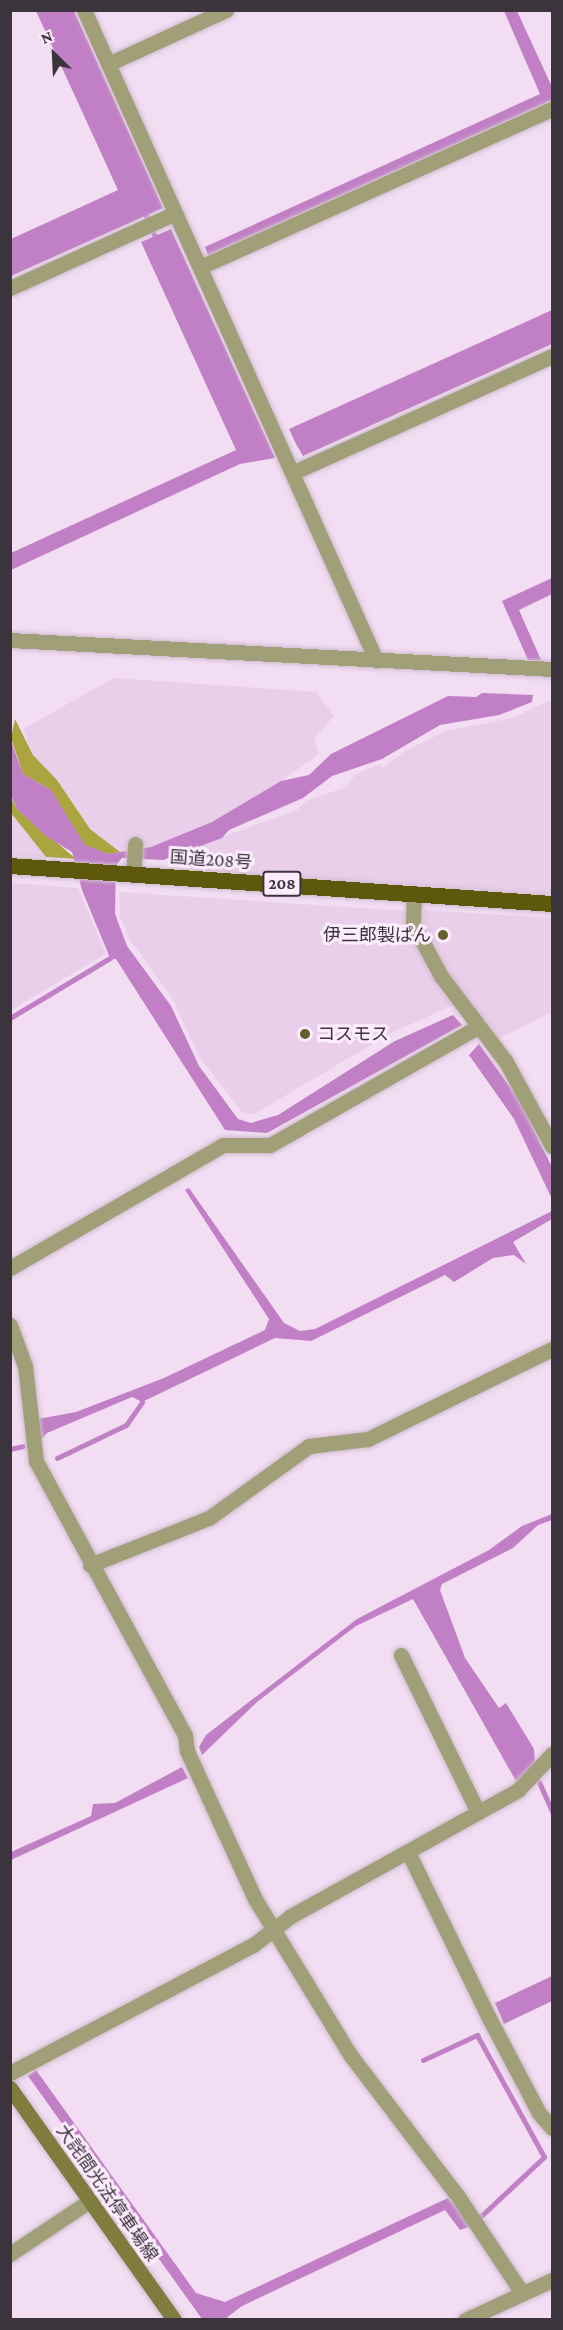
<!DOCTYPE html>
<html>
<head>
<meta charset="utf-8">
<style>
	body { margin:0 }
	#map { position:relative; width:563px; height:2330px; overflow:hidden; background:#f2ddf3; font-family:"Crimson Pro","Noto Sans JP",serif }
	div>[style] { position:absolute }
	[style*='--x'] { left:calc(var(--x)*1px); top:calc(var(--y)*1px); width:calc(var(--w)*1px); rotate:calc(var(--a)*1deg) }
	.built>* { inset:0; background:#e9cfe9 }
	.forest>* { inset:0; background:#aba53f }
	.water>* { inset:0; background:#c17fc5 }
	.stream>* { height:5px; margin:-2.5px; padding:0 2.5px; transform-origin:2.5px; border-radius:2.5px; background:#c17fc5 }
	.roads { filter:drop-shadow(0 0 2px #cebbce) drop-shadow(0 0 2px #cebbce) }
	.minor>* { height:15px; margin:-7.5px; padding:0 7.5px; transform-origin:7.5px; border-radius:7.5px; background:#a09f77 }
	.secondary>* { height:15px; margin:-7.5px; padding:0 7.5px; transform-origin:7.5px; border-radius:7.5px; background:#807c3e }
	.trunk>* { height:16px; margin:-8px; padding:0 8px; transform-origin:8px; border-radius:8px; background:#5d580c }
	.dots>* { width:16px; height:16px; translate:-50% -50%; box-sizing:border-box; border:3px solid #fdecfe; border-radius:50% }
	span { translate:-50% -50%; white-space:nowrap; text-align:center; line-height:1.15; -webkit-text-stroke:6px #fdecfe; paint-order:stroke }
	.shield-label span { padding:2px 4px; background:#fdecfe; border:2px solid; border-radius:4px; -webkit-text-stroke-width:0 }
	.shield-label { font-size:16px; color:#3c343c; font-weight:700 }
	.street-label { font-size:18px; color:#3c343c }
	.poi-label { font-size:18px; color:#3c343c }
	.right { translate:-100% -50%; text-align:right }
	.left { translate:0 -50%; text-align:left }
	.frame { position:absolute; inset:0; border:12px solid #3c343c; pointer-events:none }
	.north { position:absolute; left:24px; top:24px; width:60px; height:60px; -webkit-text-stroke:4px #fdecfe; paint-order:stroke; rotate:336deg; font-size:16px; font-weight:700; line-height:24px; text-align:center; color:#3c343c }
	.north::after { content:''; display:block; margin:auto; width:21px; height:27px; background:#3c343c; clip-path:polygon(50% 0,100% 100%,50% 72%,0 100%) }
</style>
</head>
<body>
<div id="map">
	<div class="built">
		<div style="clip-path:polygon(114px 678px,316px 692px,334px 716px,314px 739px,319px 754px,281px 781px,212px 822px,151px 847px,120px 852px,90px 829px,57px 780px,33px 755px,23px 729px)"></div>
		<div style="clip-path:polygon(548px 701px,552px 701px,552px 894px,180px 869px,189px 849px,297px 810px,306px 801px,346px 787px,356px 774px,380px 764px,383px 768px,405px 751px,446px 731px,513px 718px)"></div>
		<div style="clip-path:polygon(11px 813px,46px 857px,11px 855px)"></div>
		<div style="clip-path:polygon(11px 883px,78px 888px,106px 954px,11px 1010px)"></div>
		<div style="clip-path:polygon(119px 892px,406px 911px,441px 990px,453px 1005px,391px 1033px,254px 1114px,242px 1112px,200px 1058px,172px 998px,130px 940px,120px 916px)"></div>
		<div style="clip-path:polygon(424px 910px,552px 918px,552px 1012px,496px 1040px,454px 988px,420px 925px)"></div>
	</div>
	<div class="forest">
		<div style="clip-path:polygon(15px 719px,33px 755px,57px 780px,90px 829px,120px 852px,108px 854px,84px 845px,51px 790px,23px 774px,11px 738px)"></div>
		<div style="clip-path:polygon(10px 796px,17px 809px,76px 859px,46px 857px,11px 813px)"></div>
	</div>
	<div class="water">
		<div style="clip-path:polygon(36px 11px,74px 11px,163px 208px,11px 276px,11px 239px,118px 190px)"></div>
		<div style="clip-path:polygon(504px 11px,517px 11px,552px 87px,552px 100px,208px 255px,205px 247px,540px 94px)"></div>
		<div style="clip-path:polygon(171px 229px,275px 458px,240px 464px,11px 570px,11px 553px,236px 450px,141px 242px)"></div>
		<div style="clip-path:polygon(552px 310px,552px 344px,303px 456px,296px 444px,289px 429px)"></div>
		<div style="clip-path:polygon(552px 578px,552px 594px,519px 610px,541px 660px,528px 660px,502px 601px)"></div>
		<div style="clip-path:polygon(482px 693px,533px 695px,532px 702px,499px 715px,440px 725px,382px 759px,332px 776px,303px 798px,229px 830px,222px 838px,163px 860px,122px 858px,116px 865px,115px 914px,127px 946px,171px 1006px,199px 1066px,238px 1119px,251px 1123px,278px 1115px,395px 1041px,453px 1015px,462px 1025px,267px 1133px,225px 1130px,116px 959px,110px 958px,82px 890px,72px 852px,47px 837px,17px 809px,11px 796px,10px 738px,23px 774px,51px 790px,85px 845px,108px 854px,151px 847px,212px 822px,281px 781px,309px 775px,331px 754px,448px 696px,476px 697px)"></div>
		<div style="clip-path:polygon(479px 1044px,518px 1098px,552px 1167px,552px 1199px,514px 1119px,469px 1055px)"></div>
		<div style="clip-path:polygon(189px 1188px,284px 1323px,300px 1331px,315px 1329px,552px 1211px,552px 1219px,513px 1242px,526px 1264px,514px 1255px,493px 1258px,454px 1282px,445px 1275px,311px 1341px,275px 1338px,142px 1402px,132px 1397px,47px 1433px,39px 1442px,38px 1419px,76px 1412px,164px 1378px,265px 1330px,269px 1319px,185px 1190px)"></div>
		<div style="clip-path:polygon(552px 1514px,552px 1520px,538px 1525px,513px 1548px,442px 1584px,440px 1590px,465px 1658px,499px 1708px,506px 1703px,534px 1749px,535px 1763px,516px 1781px,413px 1599px,356px 1626px,257px 1702px,202px 1755px,199px 1747px,206px 1735px,357px 1619px,489px 1550px,522px 1526px)"></div>
		<div style="clip-path:polygon(182px 1767px,188px 1778px,11px 1860px,11px 1852px,91px 1816px,93px 1804px,115px 1803px)"></div>
		<div style="clip-path:polygon(552px 1976px,552px 2001px,504px 2024px,495px 2003px)"></div>
		<div style="clip-path:polygon(36px 2070px,196px 2293px,225px 2302px,448px 2198px,472px 2226px,460px 2230px,445px 2210px,242px 2306px,225px 2319px,202px 2319px,28px 2076px)"></div>
	</div>
	<div class="stream">
		<div style="--x:143;--y:209;--w:36;--a:67"></div>
		<div style="--x:10;--y:1018;--w:117;--a:-31"></div>
		<div style="--x:10;--y:1449;--w:13;--a:-13"></div>
		<div style="--x:57;--y:1458;--w:76;--a:-25.6"></div>
		<div style="--x:126;--y:1425;--w:28;--a:-55"></div>
		<div style="--x:539;--y:1782;--w:32;--a:66"></div>
		<div style="--x:423;--y:2060;--w:60;--a:-24.8"></div>
		<div style="--x:477;--y:2035;--w:139;--a:61.2"></div>
		<div style="--x:544;--y:2157;--w:89;--a:136.8"></div>
	</div>
	<div class="roads">
		<div class="minor">
			<div style="--x:84;--y:10;--w:713;--a:65.81"></div>
			<div style="--x:108;--y:64;--w:130;--a:-24.6"></div>
			<div style="--x:200;--y:267;--w:386;--a:-24.2"></div>
			<div style="--x:10;--y:288;--w:181;--a:-24.4"></div>
			<div style="--x:294;--y:472;--w:283;--a:-24.2"></div>
			<div style="--x:10;--y:640;--w:543;--a:3.06"></div>
			<div style="--x:133;--y:875;--w:31;--a:-86"></div>
			<div style="--x:414;--y:893;--w:31;--a:92"></div>
			<div style="--x:413;--y:924;--w:59;--a:61.7"></div>
			<div style="--x:441;--y:976;--w:108;--a:52.9"></div>
			<div style="--x:506;--y:1062;--w:96;--a:61.3"></div>
			<div style="--x:10;--y:1268;--w:246;--a:-30"></div>
			<div style="--x:223;--y:1145;--w:47;--a:0"></div>
			<div style="--x:270;--y:1145;--w:239;--a:-29.6"></div>
			<div style="--x:10;--y:1325;--w:44;--a:69.9"></div>
			<div style="--x:25;--y:1366;--w:96;--a:83.4"></div>
			<div style="--x:36;--y:1461;--w:312;--a:61.5"></div>
			<div style="--x:185;--y:1735;--w:16;--a:83"></div>
			<div style="--x:187;--y:1751;--w:163;--a:65.3"></div>
			<div style="--x:255;--y:1899;--w:184;--a:58.6"></div>
			<div style="--x:351;--y:2056;--w:175;--a:52.7"></div>
			<div style="--x:457;--y:2195;--w:118;--a:56.4"></div>
			<div style="--x:90;--y:1565;--w:128;--a:-21.6"></div>
			<div style="--x:209;--y:1518;--w:123;--a:-35.8"></div>
			<div style="--x:309;--y:1446;--w:59;--a:-6.8"></div>
			<div style="--x:368;--y:1439;--w:205;--a:-26.1"></div>
			<div style="--x:401;--y:1655;--w:175;--a:63.9"></div>
			<div style="--x:408;--y:1852;--w:185;--a:64"></div>
			<div style="--x:489;--y:2018;--w:107;--a:62.2"></div>
			<div style="--x:539;--y:2113;--w:20;--a:49"></div>
			<div style="--x:10;--y:2073;--w:275;--a:-27.8"></div>
			<div style="--x:253;--y:1945;--w:48;--a:-37.3"></div>
			<div style="--x:291;--y:1916;--w:260;--a:-29"></div>
			<div style="--x:518;--y:1790;--w:50;--a:-46.6"></div>
			<div style="--x:10;--y:2254;--w:94;--a:-33.7"></div>
			<div style="--x:465;--y:2320;--w:96;--a:-24.7"></div>
		</div>
		<div class="secondary">
			<div style="--x:10;--y:2088;--w:284;--a:54.7"></div>
		</div>
		<div class="trunk">
			<div style="--x:10;--y:866;--w:543;--a:4.01"></div>
		</div>
	</div>
	<div class="dots">
		<div style="left:443px;top:935px;background:#62602c"></div>
		<div style="left:305px;top:1034px;background:#62602c"></div>
	</div>
	<div class="shield-label">
		<span style="left:282px;top:884px">208</span>
	</div>
	<div class="street-label">
		<span style="left:211px;top:860px;rotate:4deg">国道208号</span>
		<span style="left:107px;top:2193px;rotate:55deg">大詫間光法停車場線</span>
	</div>
	<div class="poi-label">
		<span class="right" style="left:431px;top:935px">伊三郎製ぱん</span>
		<span class="left" style="left:317px;top:1034px">コスモス</span>
	</div>
	<div class="frame"></div>
	<div class="north">N</div>
</div>
</body>
</html>
